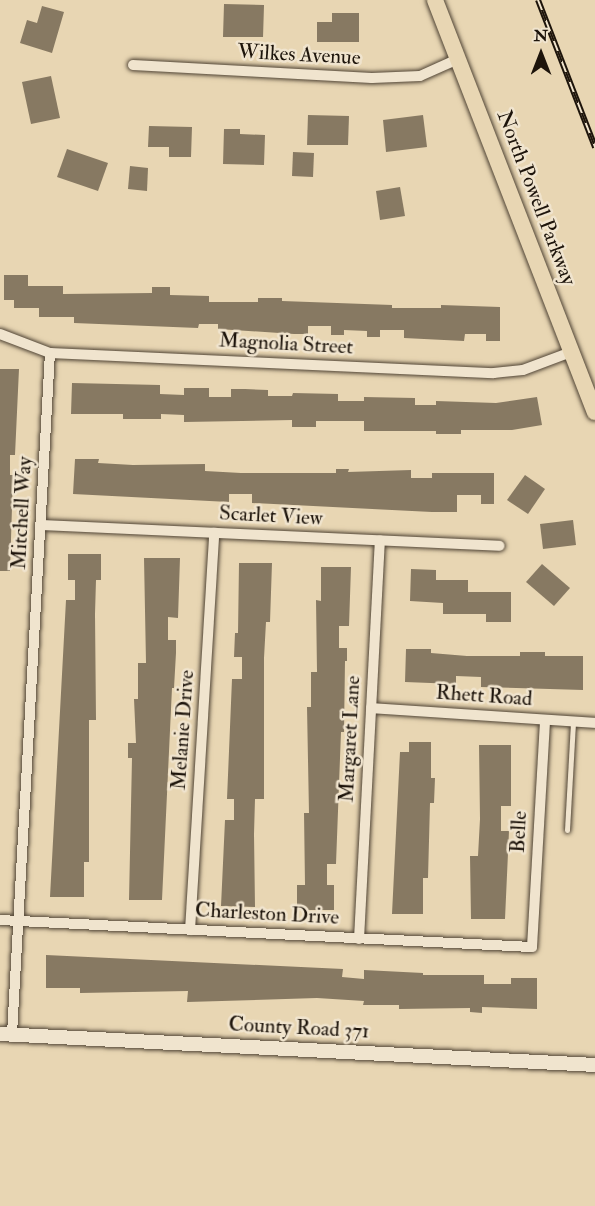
<!DOCTYPE html>
<html>
<head>
<meta charset="utf-8">
<style>
	body { margin:0 }
	#map { position:relative; width:595px; height:1206px; overflow:hidden; background:#e8d6b3; font-family:"IM FELL Double Pica",serif }
	div>[style] { position:absolute }
	[style*='--x'] { left:calc(var(--x)*1px); top:calc(var(--y)*1px); width:calc(var(--w)*1px); rotate:calc(var(--a)*1deg) }
	.building>* { inset:0; background:#877962 }
	.roads { filter:drop-shadow(0 0 2px #504435) drop-shadow(0 0 2px #504435) }
	.service>* { height:5px; margin:-2.5px; padding:0 2.5px; transform-origin:2.5px; border-radius:2.5px; background:#f0e4ce }
	.minor>* { height:10px; margin:-5px; padding:0 5px; transform-origin:5px; border-radius:5px; background:#f0e4ce }
	.tertiary>* { height:14px; margin:-7px; padding:0 7px; transform-origin:7px; border-radius:7px; background:#f0e4ce }
	.primary>* { height:16px; margin:-8px; padding:0 8px; transform-origin:8px; border-radius:8px; background:#e8d6b3 }
	.rail>* { height:6px; margin-top:-3px; transform-origin:0; background:repeating-linear-gradient(90deg,#f0e4ce 0 11px,#1d140b 0 22px); box-sizing:border-box; border-block:2px solid #1d140b }
	span { translate:-50% -50%; white-space:nowrap; text-align:center; line-height:1.15; -webkit-text-stroke:5px #f0e4ce; paint-order:stroke }
	.street-label { font-size:21px; color:#1d140b }
	.north { position:absolute; left:511px; top:24px; width:60px; height:60px; -webkit-text-stroke:4px #f0e4ce; paint-order:stroke; rotate:0deg; font-size:16px; font-weight:700; line-height:24px; text-align:center; color:#1d140b }
	.north::after { content:''; display:block; margin:auto; width:21px; height:27px; background:#1d140b; clip-path:polygon(50% 0,100% 100%,50% 72%,0 100%) }
</style>
</head>
<body>
<div id="map">
	<div class="building">
		<div style="clip-path:polygon(224px 4px,264px 5px,263px 37px,223px 37px)"></div>
		<div style="clip-path:polygon(42px 6px,64px 12px,52px 53px,20px 43px,27px 20px,37px 23px)"></div>
		<div style="clip-path:polygon(332px 13px,359px 13px,359px 42px,317px 42px,317px 22px,332px 22px)"></div>
		<div style="clip-path:polygon(51px 76px,60px 118px,31px 124px,22px 82px)"></div>
		<div style="clip-path:polygon(308px 115px,349px 116px,348px 145px,307px 145px)"></div>
		<div style="clip-path:polygon(423px 115px,427px 147px,386px 152px,383px 120px)"></div>
		<div style="clip-path:polygon(149px 126px,192px 127px,191px 157px,169px 157px,169px 147px,148px 147px)"></div>
		<div style="clip-path:polygon(224px 129px,240px 129px,240px 134px,265px 135px,264px 165px,223px 164px)"></div>
		<div style="clip-path:polygon(67px 149px,108px 163px,98px 191px,57px 177px)"></div>
		<div style="clip-path:polygon(293px 152px,314px 153px,313px 177px,292px 176px)"></div>
		<div style="clip-path:polygon(130px 166px,148px 168px,147px 191px,128px 189px)"></div>
		<div style="clip-path:polygon(400px 187px,405px 216px,380px 220px,376px 191px)"></div>
		<div style="clip-path:polygon(4px 275px,28px 275px,28px 286px,63px 286px,63px 294px,152px 293px,152px 287px,170px 287px,170px 295px,209px 296px,209px 302px,258px 302px,258px 298px,282px 298px,282px 301px,392px 305px,392px 308px,441px 308px,441px 305px,500px 307px,500px 341px,486px 341px,486px 334px,465px 334px,464px 341px,404px 338px,404px 330px,380px 330px,380px 337px,367px 337px,367px 331px,344px 330px,344px 335px,331px 335px,331px 326px,308px 326px,308px 334px,294px 334px,218px 329px,218px 324px,199px 324px,198px 328px,74px 323px,74px 317px,39px 317px,39px 308px,14px 308px,14px 300px,4px 300px)"></div>
		<div style="clip-path:polygon(0 369px,19px 369px,15px 455px,10px 455px,10px 475px,13px 475px,10px 571px,0 571px)"></div>
		<div style="clip-path:polygon(72px 383px,160px 385px,160px 394px,184px 395px,184px 388px,209px 388px,209px 397px,231px 397px,231px 389px,245px 389px,268px 390px,268px 396px,292px 396px,293px 393px,338px 394px,338px 401px,364px 401px,364px 397px,415px 398px,415px 405px,436px 405px,436px 401px,496px 403px,537px 397px,542px 425px,512px 430px,461px 430px,461px 434px,436px 434px,436px 431px,364px 431px,364px 421px,316px 421px,316px 427px,292px 427px,292px 420px,184px 422px,184px 415px,161px 414px,161px 419px,123px 419px,123px 414px,71px 414px)"></div>
		<div style="clip-path:polygon(75px 459px,99px 459px,98px 463px,133px 465px,205px 464px,205px 471px,241px 473px,336px 473px,336px 469px,349px 469px,348px 472px,411px 470px,411px 478px,432px 478px,432px 473px,494px 473px,494px 504px,481px 504px,481px 495px,457px 495px,457px 512px,432px 512px,252px 503px,252px 494px,229px 494px,229px 502px,73px 494px)"></div>
		<div style="clip-path:polygon(525px 475px,545px 489px,528px 514px,507px 500px)"></div>
		<div style="clip-path:polygon(573px 520px,576px 545px,543px 549px,540px 524px)"></div>
		<div style="clip-path:polygon(68px 554px,101px 554px,101px 580px,96px 580px,95px 614px,96px 720px,89px 720px,89px 862px,84px 862px,84px 897px,50px 897px,66px 600px,75px 600px,75px 580px,68px 580px)"></div>
		<div style="clip-path:polygon(144px 558px,180px 558px,178px 618px,168px 617px,168px 640px,176px 640px,176px 653px,174px 688px,172px 688px,162px 900px,129px 900px,132px 758px,128px 758px,128px 743px,136px 743px,134px 699px,138px 699px,138px 663px,146px 663px)"></div>
		<div style="clip-path:polygon(239px 563px,272px 563px,270px 622px,266px 622px,264px 658px,264px 799px,255px 799px,254px 834px,255px 907px,221px 906px,225px 820px,234px 820px,234px 799px,227px 799px,232px 679px,242px 679px,242px 657px,234px 657px,235px 633px,238px 633px)"></div>
		<div style="clip-path:polygon(542px 564px,570px 588px,554px 606px,526px 582px)"></div>
		<div style="clip-path:polygon(321px 567px,351px 567px,349px 626px,339px 626px,339px 648px,347px 648px,347px 661px,345px 661px,344px 732px,341px 732px,336px 864px,327px 864px,327px 885px,334px 885px,334px 910px,297px 910px,297px 885px,305px 885px,304px 813px,309px 813px,307px 707px,311px 707px,311px 672px,317px 672px,316px 600px,321px 601px)"></div>
		<div style="clip-path:polygon(411px 569px,436px 570px,436px 580px,468px 580px,468px 592px,511px 592px,511px 622px,486px 622px,486px 614px,443px 614px,443px 603px,410px 601px)"></div>
		<div style="clip-path:polygon(406px 649px,431px 649px,431px 653px,467px 656px,520px 656px,520px 652px,545px 652px,545px 656px,583px 656px,583px 690px,481px 687px,481px 677px,456px 676px,456px 684px,405px 682px)"></div>
		<div style="clip-path:polygon(409px 742px,431px 742px,431px 778px,435px 778px,434px 803px,430px 803px,428px 878px,423px 878px,423px 914px,392px 914px,400px 752px,409px 752px)"></div>
		<div style="clip-path:polygon(479px 745px,511px 745px,511px 806px,501px 806px,501px 831px,509px 831px,505px 919px,471px 919px,470px 856px,478px 856px,480px 819px)"></div>
		<div style="clip-path:polygon(46px 955px,343px 969px,342px 977px,364px 979px,364px 970px,423px 973px,423px 975px,484px 975px,484px 984px,511px 984px,511px 978px,537px 978px,537px 1009px,482px 1007px,482px 1013px,470px 1012px,470px 1008px,399px 1009px,399px 1005px,363px 1005px,364px 1001px,317px 998px,187px 1002px,188px 991px,80px 993px,80px 988px,46px 988px)"></div>
	</div>
	<div class="roads">
		<div class="service">
			<div style="--x:567;--y:830;--w:109;--a:-86.8"></div>
		</div>
		<div class="minor">
			<div style="--x:133;--y:65;--w:239;--a:3.1"></div>
			<div style="--x:372;--y:78;--w:48;--a:-2.4"></div>
			<div style="--x:420;--y:76;--w:42;--a:-24.1"></div>
			<div style="--x:0;--y:334;--w:53;--a:20.8"></div>
			<div style="--x:50;--y:353;--w:444;--a:2.6"></div>
			<div style="--x:494;--y:373;--w:29;--a:-6"></div>
			<div style="--x:523;--y:370;--w:51;--a:-20.6"></div>
			<div style="--x:41;--y:525;--w:459;--a:2.6"></div>
			<div style="--x:371;--y:708;--w:225;--a:3.8"></div>
			<div style="--x:0;--y:920;--w:533;--a:2.91"></div>
			<div style="--x:532;--y:947;--w:227;--a:-86.7"></div>
			<div style="--x:190;--y:930;--w:398;--a:-86.5"></div>
			<div style="--x:359;--y:939;--w:399;--a:-87"></div>
			<div style="--x:12;--y:1034;--w:682;--a:-86.81"></div>
		</div>
		<div class="tertiary">
			<div style="--x:0;--y:1034;--w:596;--a:2.98"></div>
		</div>
		<div class="primary">
			<div style="--x:435;--y:0;--w:442;--a:68.8"></div>
		</div>
	</div>
	<div class="rail">
		<div style="--x:538;--y:0;--w:158;--a:68.8"></div>
	</div>
	<div class="street-label">
		<span style="left:299px;top:55px;rotate:3deg">Wilkes Avenue</span>
		<span style="left:536px;top:198px;rotate:69deg">North Powell Parkway</span>
		<span style="left:286px;top:344px;rotate:3deg">Magnolia Street</span>
		<span style="left:22px;top:513px;rotate:-87deg">Mitchell Way</span>
		<span style="left:271px;top:516px;rotate:3deg">Scarlet View</span>
		<span style="left:484px;top:696px;rotate:4deg">Rhett Road</span>
		<span style="left:183px;top:730px;rotate:-86deg">Melanie Drive</span>
		<span style="left:350px;top:739px;rotate:-87deg">Margaret Lane</span>
		<span style="left:519px;top:832px;rotate:-87deg">Belle</span>
		<span style="left:267px;top:914px;rotate:3deg">Charleston Drive</span>
		<span style="left:299px;top:1028px;rotate:3deg">County Road 371</span>
	</div>
	<div class="north">N</div>
</div>
</body>
</html>
